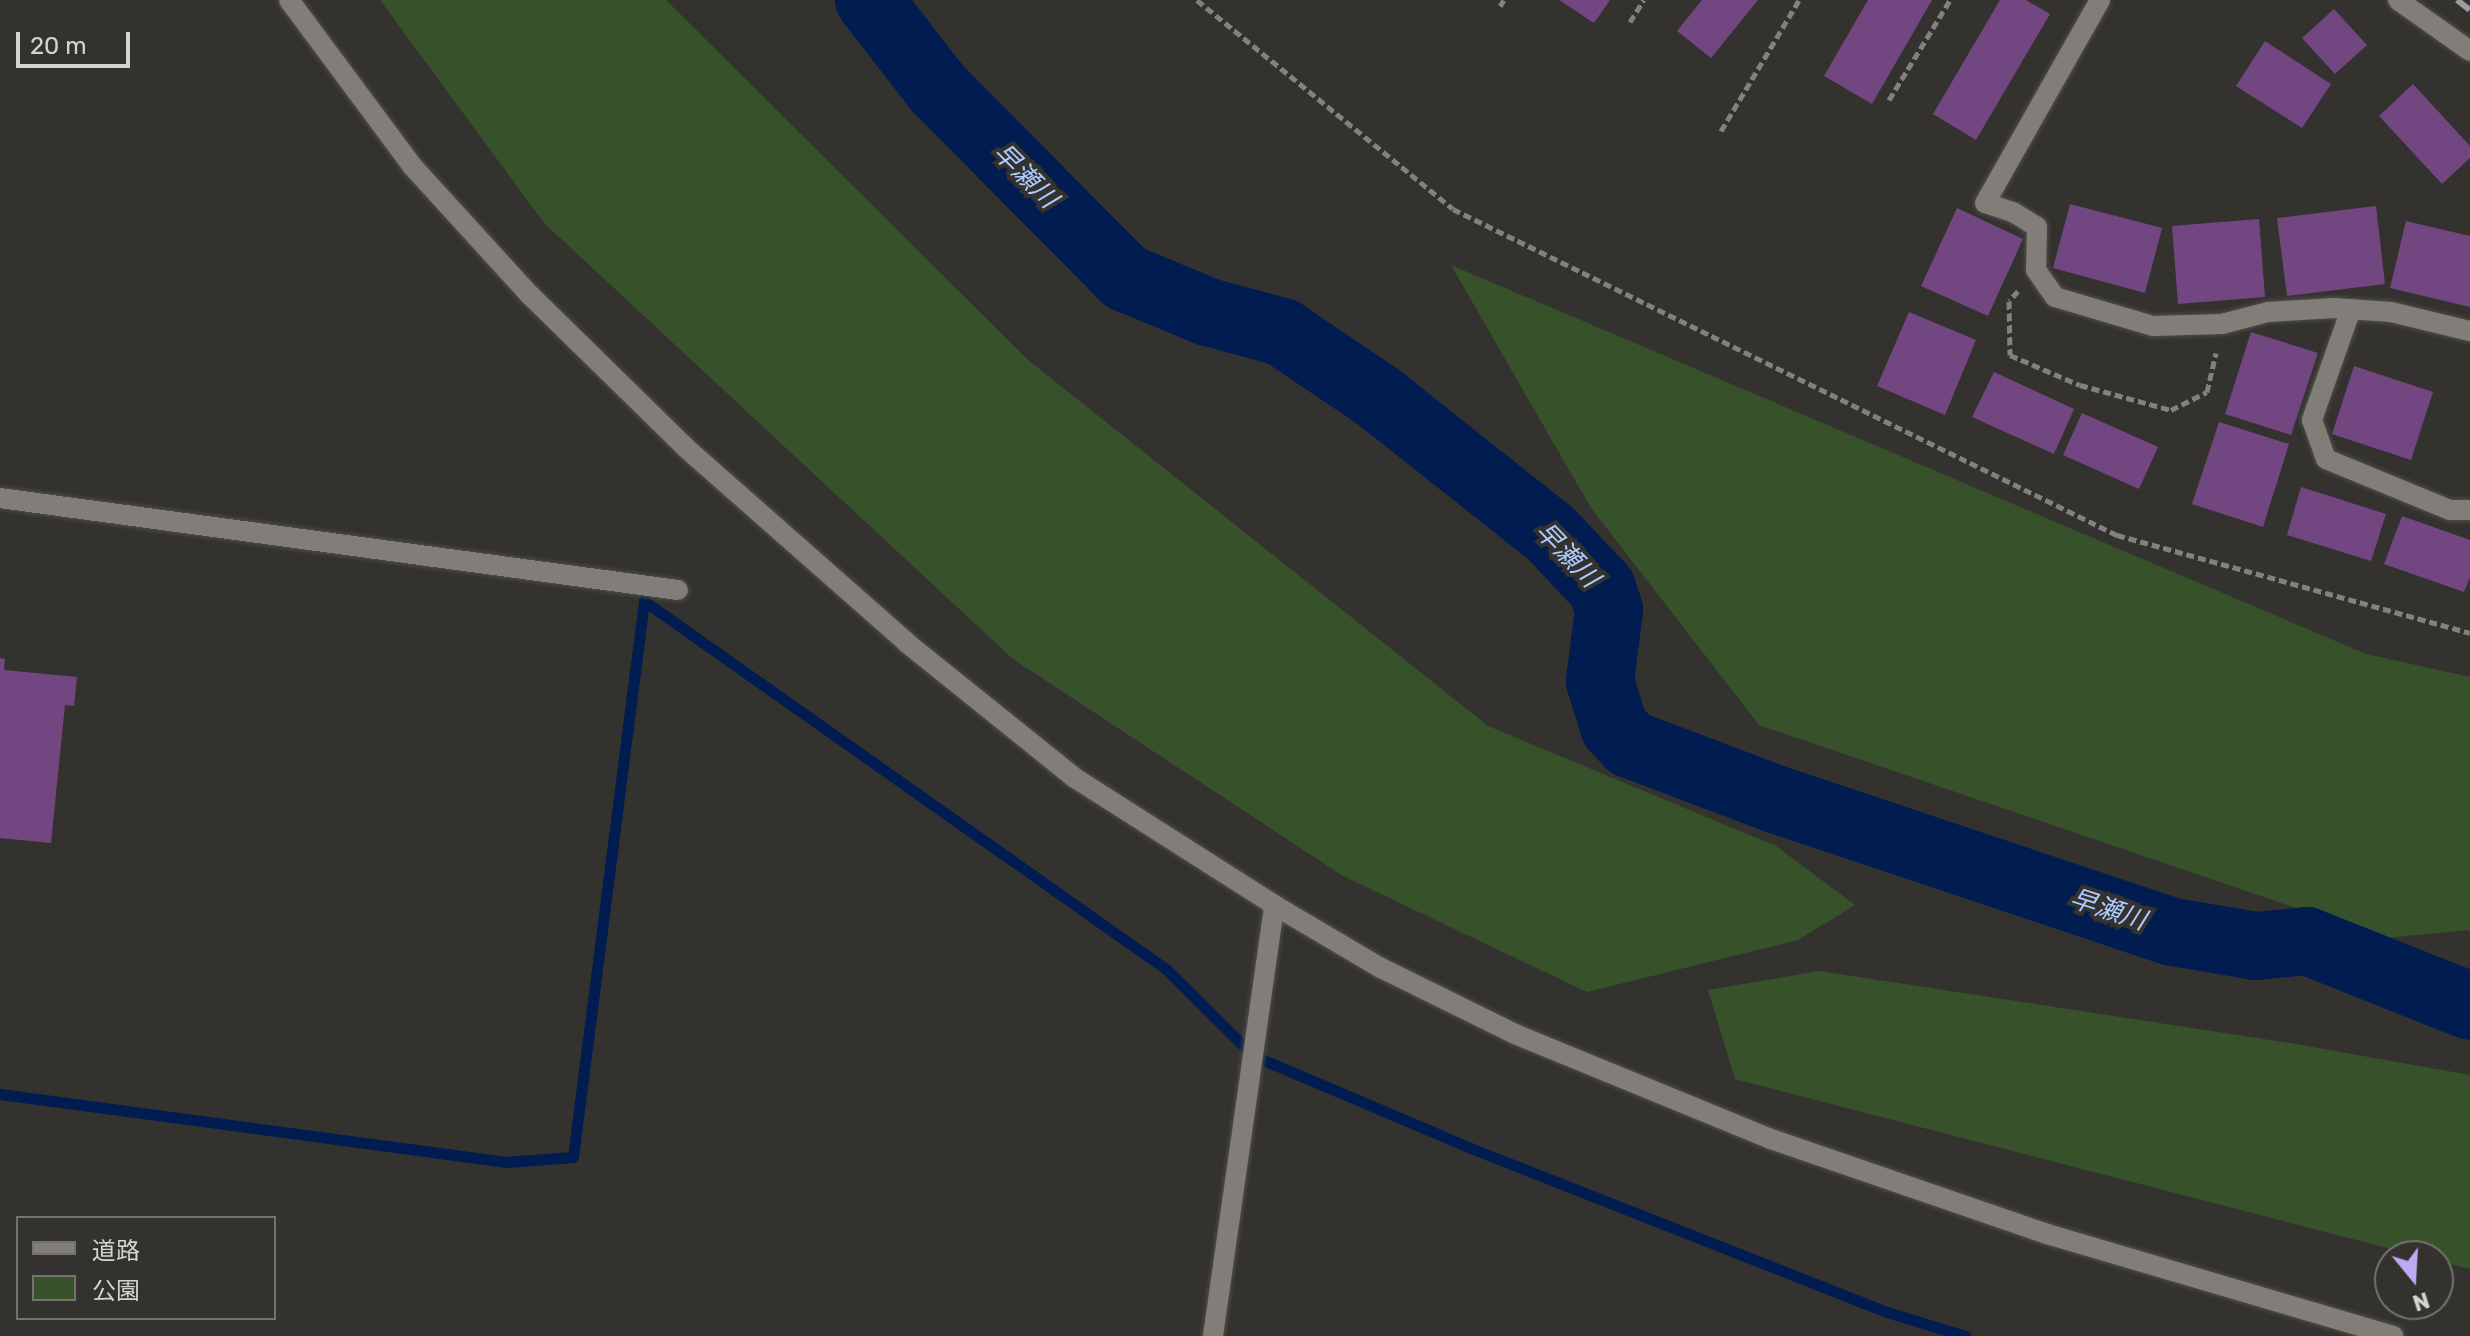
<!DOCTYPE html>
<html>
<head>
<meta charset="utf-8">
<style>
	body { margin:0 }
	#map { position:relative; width:2470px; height:1336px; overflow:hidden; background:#34322e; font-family:Rubik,"Noto Sans JP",sans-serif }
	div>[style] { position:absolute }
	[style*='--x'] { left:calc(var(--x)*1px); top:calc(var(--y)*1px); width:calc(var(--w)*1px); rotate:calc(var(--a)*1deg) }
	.green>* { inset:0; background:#37522b }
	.stream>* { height:11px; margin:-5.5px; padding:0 5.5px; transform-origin:5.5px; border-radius:5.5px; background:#001c51 }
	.river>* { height:68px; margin:-34px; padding:0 34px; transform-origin:34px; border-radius:34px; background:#001c51 }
	.building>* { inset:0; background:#724781 }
	.path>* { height:5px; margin-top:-2.5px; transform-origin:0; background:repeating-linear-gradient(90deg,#82817e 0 8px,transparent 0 12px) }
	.roads { filter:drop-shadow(0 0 2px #504e4b) drop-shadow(0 0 2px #504e4b) }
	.minor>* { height:20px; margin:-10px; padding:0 10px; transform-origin:10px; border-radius:10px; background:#817e7a }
	.rail>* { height:6px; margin-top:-3px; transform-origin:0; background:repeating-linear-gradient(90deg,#9d9b99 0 16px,transparent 0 24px) }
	span { translate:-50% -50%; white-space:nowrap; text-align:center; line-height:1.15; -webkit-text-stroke:8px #34322e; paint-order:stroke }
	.water-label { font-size:26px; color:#accbff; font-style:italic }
	.legend { position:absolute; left:16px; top:1216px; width:260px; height:104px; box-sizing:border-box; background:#34322e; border:2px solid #74726f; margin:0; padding:10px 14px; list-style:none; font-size:24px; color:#d4d3d1 }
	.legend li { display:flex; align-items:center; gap:16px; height:40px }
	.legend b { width:40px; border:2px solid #74726f }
	.north { position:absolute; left:2374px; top:1240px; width:80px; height:80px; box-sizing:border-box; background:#34322e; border:2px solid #74726f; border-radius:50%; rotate:162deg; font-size:22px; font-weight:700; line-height:32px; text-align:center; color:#d4d3d1 }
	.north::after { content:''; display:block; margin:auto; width:28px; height:36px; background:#bda9f5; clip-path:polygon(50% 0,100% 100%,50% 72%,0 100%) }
	.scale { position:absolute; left:16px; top:32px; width:114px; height:36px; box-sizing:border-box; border:4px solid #d4d3d1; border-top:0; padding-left:10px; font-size:24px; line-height:28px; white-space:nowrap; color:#d4d3d1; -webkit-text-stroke:6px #34322e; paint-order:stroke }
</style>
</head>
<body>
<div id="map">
	<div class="green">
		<div style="clip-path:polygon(380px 0,666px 0,1028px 360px,1488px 726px,1776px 846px,1855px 905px,1798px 940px,1587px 992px,1343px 876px,1013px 659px,544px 223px)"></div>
		<div style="clip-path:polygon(1451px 265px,2366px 654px,2470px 677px,2470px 930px,2384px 938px,1759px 725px,1591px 508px)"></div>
		<div style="clip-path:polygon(1819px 971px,2290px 1043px,2470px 1075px,2470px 1269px,2438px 1261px,2438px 1256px,2418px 1256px,1735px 1079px,1708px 990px)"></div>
	</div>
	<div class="stream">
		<div style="--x:0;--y:1094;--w:511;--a:7.65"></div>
		<div style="--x:506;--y:1162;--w:67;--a:-4.3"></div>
		<div style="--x:573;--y:1157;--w:561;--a:-82.72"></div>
		<div style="--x:644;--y:601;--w:639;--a:35.18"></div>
		<div style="--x:1166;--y:969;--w:124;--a:44.7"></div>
		<div style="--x:1254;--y:1056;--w:238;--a:23"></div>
		<div style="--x:1473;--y:1149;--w:445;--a:21.5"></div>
		<div style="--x:1887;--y:1312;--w:82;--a:17.1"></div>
	</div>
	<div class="river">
		<div style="--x:869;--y:0;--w:113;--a:52.2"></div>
		<div style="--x:938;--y:89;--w:267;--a:45.2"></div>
		<div style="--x:1126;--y:278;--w:89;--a:22.5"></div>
		<div style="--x:1208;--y:312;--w:77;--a:15.1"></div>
		<div style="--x:1282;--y:332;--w:115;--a:34"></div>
		<div style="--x:1377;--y:396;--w:222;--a:38.4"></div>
		<div style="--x:1551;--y:534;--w:74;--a:46.6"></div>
		<div style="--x:1602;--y:588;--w:23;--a:72"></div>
		<div style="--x:1609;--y:610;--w:72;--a:97.2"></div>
		<div style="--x:1600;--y:681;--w:48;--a:73.1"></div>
		<div style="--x:1614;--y:727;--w:23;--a:47"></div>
		<div style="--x:1630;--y:744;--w:155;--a:20.8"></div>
		<div style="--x:1775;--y:799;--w:420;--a:18.5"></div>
		<div style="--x:2173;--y:932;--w:84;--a:9.6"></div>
		<div style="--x:2256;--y:946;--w:51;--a:-5.6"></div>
		<div style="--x:2307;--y:941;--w:175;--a:21.7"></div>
	</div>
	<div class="building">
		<div style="clip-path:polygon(1559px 0,1610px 0,1594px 23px)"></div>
		<div style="clip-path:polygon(1702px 0,1758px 0,1711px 58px,1677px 31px)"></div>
		<div style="clip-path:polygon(1868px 0,1932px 0,1872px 104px,1824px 76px)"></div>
		<div style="clip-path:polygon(2000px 0,2026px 0,2050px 14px,1976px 140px,1933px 114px)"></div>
		<div style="clip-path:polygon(2334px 9px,2367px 45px,2335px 74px,2302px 38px)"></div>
		<div style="clip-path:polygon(2265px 41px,2331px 84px,2302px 128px,2236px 86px)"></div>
		<div style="clip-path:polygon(2413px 84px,2470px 146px,2470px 158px,2442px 184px,2379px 116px)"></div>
		<div style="clip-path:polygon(2070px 204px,2162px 228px,2145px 293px,2053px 268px)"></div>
		<div style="clip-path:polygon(2376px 206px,2385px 284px,2287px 296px,2277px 218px)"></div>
		<div style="clip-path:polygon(1957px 208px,2023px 239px,1988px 316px,1921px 286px)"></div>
		<div style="clip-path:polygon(2259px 219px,2265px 297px,2178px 304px,2172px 226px)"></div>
		<div style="clip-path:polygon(2406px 221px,2470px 236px,2470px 307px,2390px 288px)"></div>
		<div style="clip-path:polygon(1909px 312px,1976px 340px,1945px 415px,1877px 386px)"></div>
		<div style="clip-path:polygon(2251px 332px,2318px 353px,2291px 435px,2225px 414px)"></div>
		<div style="clip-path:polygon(2354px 366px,2433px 392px,2411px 460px,2332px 434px)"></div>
		<div style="clip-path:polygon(1994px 372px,2074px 409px,2054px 454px,1972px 417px)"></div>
		<div style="clip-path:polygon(2082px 413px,2158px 447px,2139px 489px,2063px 455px)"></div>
		<div style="clip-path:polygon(2219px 422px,2289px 444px,2263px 527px,2192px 504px)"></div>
		<div style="clip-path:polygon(2301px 487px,2386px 514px,2371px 561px,2287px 535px)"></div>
		<div style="clip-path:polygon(2402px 516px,2470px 540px,2470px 577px,2464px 592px,2384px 564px)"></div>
		<div style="clip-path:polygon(0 658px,5px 659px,4px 670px,77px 677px,74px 706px,65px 705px,51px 843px,0 838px)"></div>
	</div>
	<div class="path">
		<div style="--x:1197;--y:0;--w:330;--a:39.2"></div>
		<div style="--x:1453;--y:209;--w:740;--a:26.15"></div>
		<div style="--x:2117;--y:535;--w:366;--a:15.5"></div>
		<div style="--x:1500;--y:6;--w:7;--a:-56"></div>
		<div style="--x:1630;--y:22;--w:26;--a:-58"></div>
		<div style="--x:1889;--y:100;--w:117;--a:-58.6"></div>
		<div style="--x:1721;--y:131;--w:152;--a:-59.2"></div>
		<div style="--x:2018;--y:291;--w:13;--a:132"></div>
		<div style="--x:2009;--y:301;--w:54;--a:88.9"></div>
		<div style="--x:2010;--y:355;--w:76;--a:23.2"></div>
		<div style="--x:2080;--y:385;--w:94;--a:15.4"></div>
		<div style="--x:2171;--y:410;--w:40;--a:-26.6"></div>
		<div style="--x:2207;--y:392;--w:40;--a:-77"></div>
	</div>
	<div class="roads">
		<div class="minor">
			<div style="--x:289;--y:0;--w:208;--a:53.4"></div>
			<div style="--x:413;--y:167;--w:173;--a:47.6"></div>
			<div style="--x:530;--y:295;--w:217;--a:44.4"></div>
			<div style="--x:685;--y:447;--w:296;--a:41.4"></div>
			<div style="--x:907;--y:643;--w:216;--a:38.8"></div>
			<div style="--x:1075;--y:778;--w:236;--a:32.5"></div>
			<div style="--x:1274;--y:905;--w:124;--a:30.5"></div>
			<div style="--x:1381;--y:968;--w:149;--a:26.2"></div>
			<div style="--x:1515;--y:1034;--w:277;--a:22.3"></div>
			<div style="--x:1771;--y:1139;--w:292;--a:19"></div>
			<div style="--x:2047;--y:1234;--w:361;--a:16.4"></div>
			<div style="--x:2100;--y:0;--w:233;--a:119.5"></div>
			<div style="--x:1985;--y:203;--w:29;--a:18"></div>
			<div style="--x:2013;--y:212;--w:28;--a:32"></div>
			<div style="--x:2037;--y:227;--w:43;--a:91.3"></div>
			<div style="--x:2036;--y:270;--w:33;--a:55"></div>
			<div style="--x:2055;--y:297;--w:102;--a:16.5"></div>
			<div style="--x:2153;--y:326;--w:69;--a:-1.7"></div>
			<div style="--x:2222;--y:324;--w:48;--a:-14.6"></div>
			<div style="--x:2268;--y:312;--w:66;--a:-3.5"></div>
			<div style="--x:2334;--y:308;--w:57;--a:4"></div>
			<div style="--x:2391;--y:312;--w:81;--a:13.5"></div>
			<div style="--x:2398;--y:0;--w:88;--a:35.3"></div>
			<div style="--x:2351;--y:309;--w:118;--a:109.4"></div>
			<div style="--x:2312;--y:420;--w:41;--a:70.3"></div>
			<div style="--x:2326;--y:459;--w:134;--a:22.4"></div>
			<div style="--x:2450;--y:510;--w:20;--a:0"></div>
			<div style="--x:0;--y:498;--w:684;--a:7.73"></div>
			<div style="--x:1213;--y:1336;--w:435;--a:-81.9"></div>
		</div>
	</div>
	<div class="rail">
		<div style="--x:2457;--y:0;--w:16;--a:38"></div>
	</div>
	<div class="water-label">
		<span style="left:1025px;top:176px;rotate:45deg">早瀬川</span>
		<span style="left:1567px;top:555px;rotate:46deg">早瀬川</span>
		<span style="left:2108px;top:910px;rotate:18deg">早瀬川</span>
	</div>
	<ul class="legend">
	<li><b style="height:10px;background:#817e7a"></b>道路</li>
	<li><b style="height:22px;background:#37522b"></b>公園</li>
	</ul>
	<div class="north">N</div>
	<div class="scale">20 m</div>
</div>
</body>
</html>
